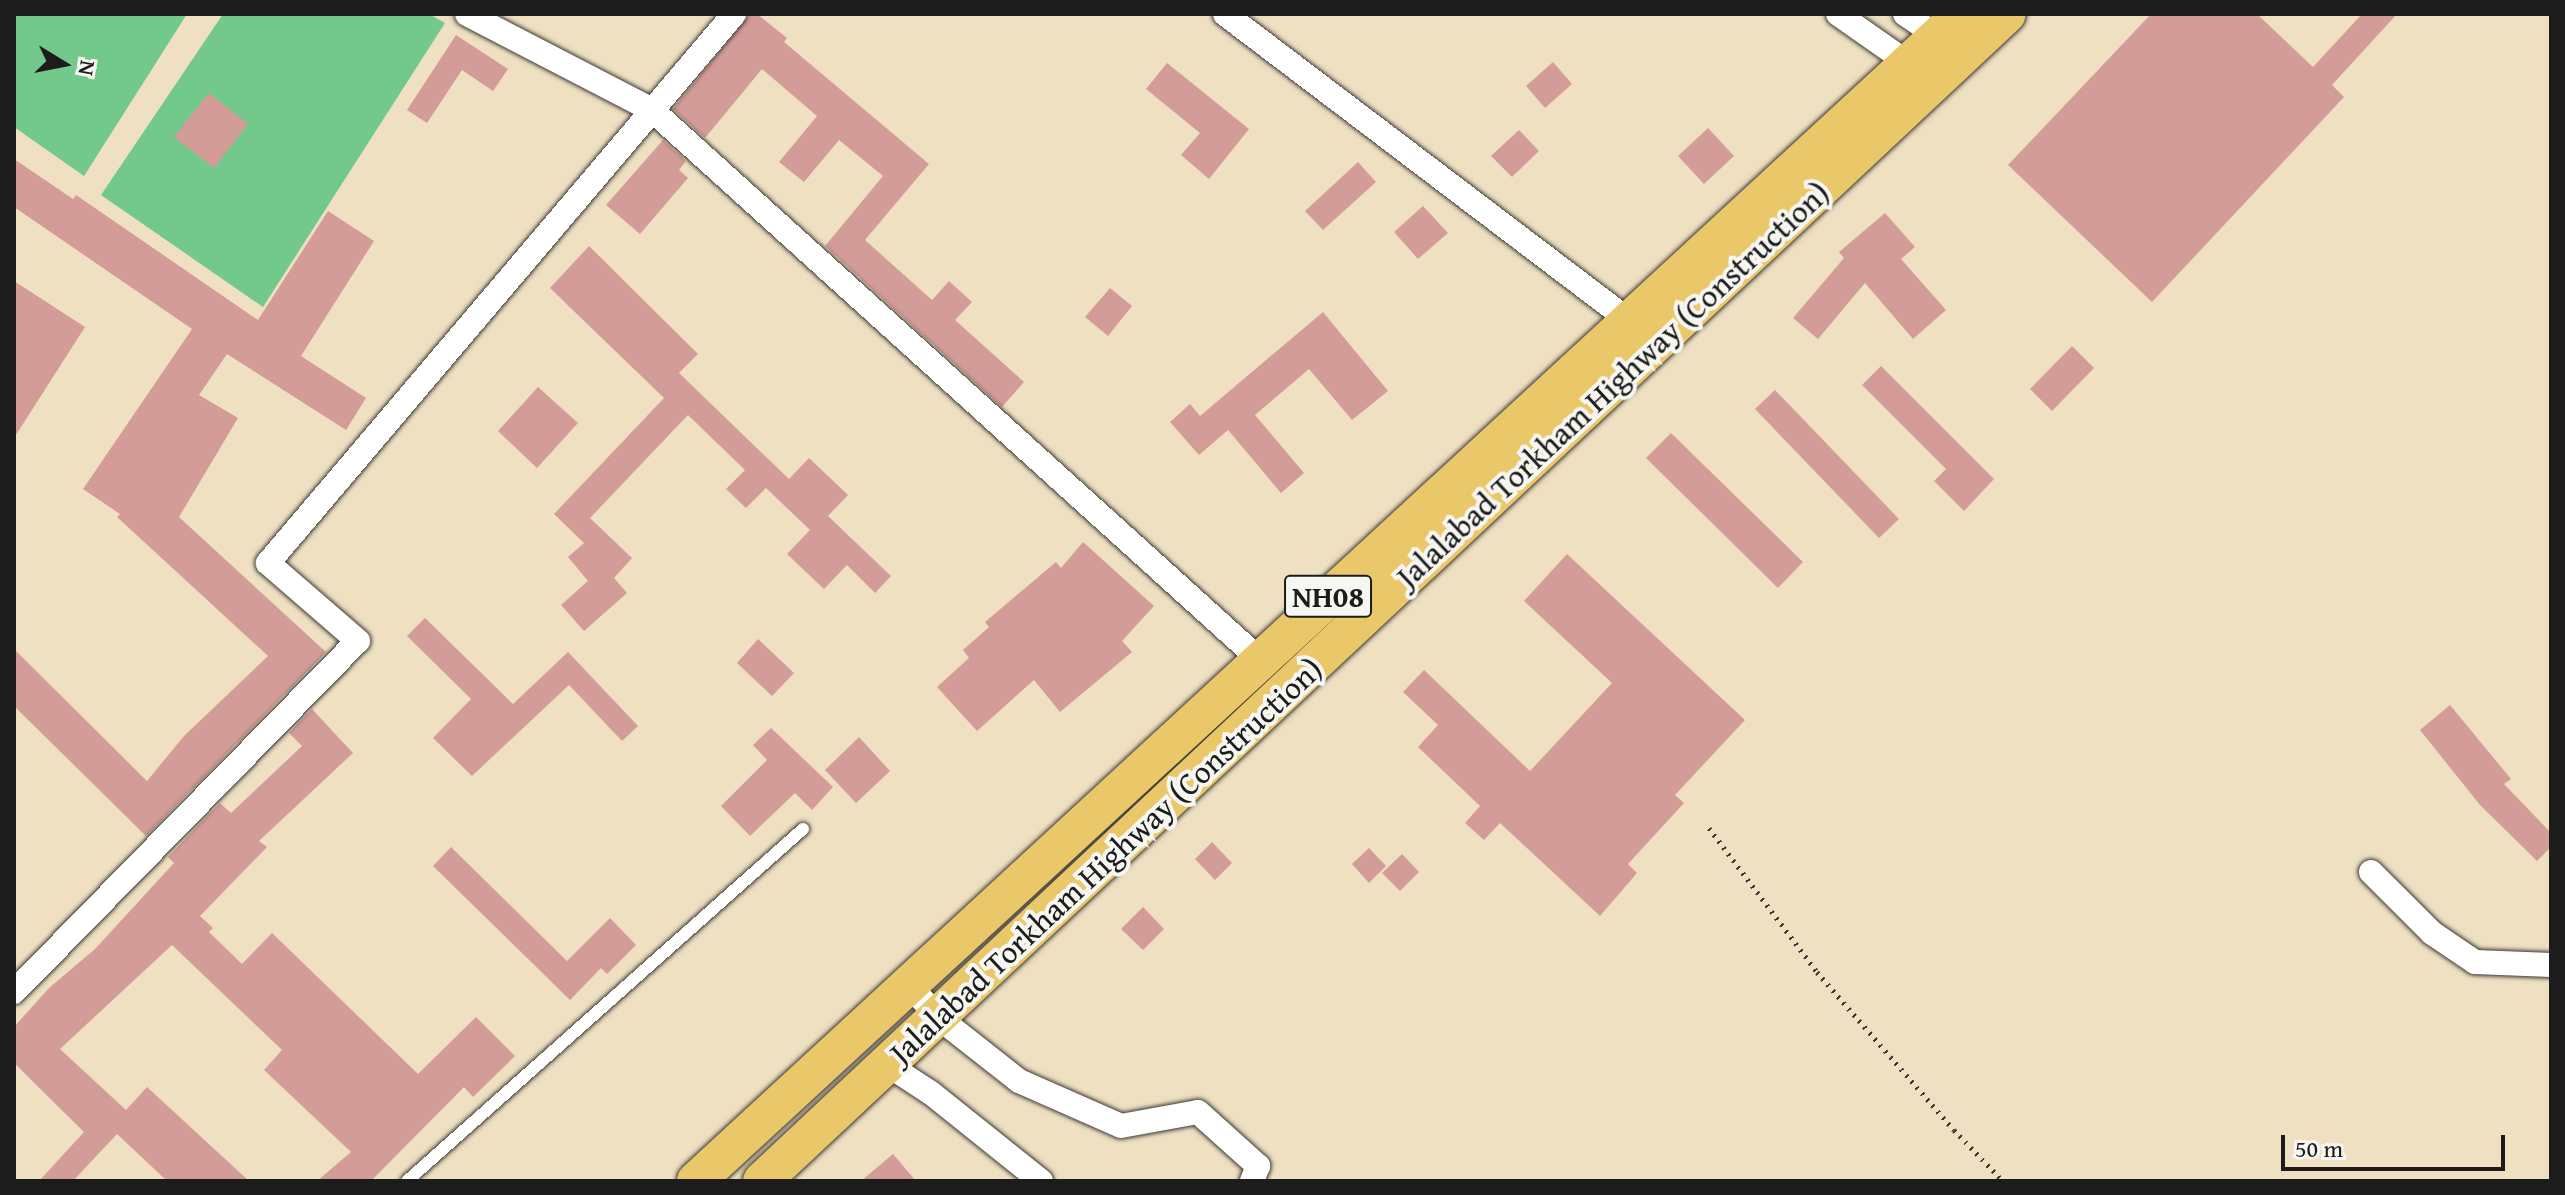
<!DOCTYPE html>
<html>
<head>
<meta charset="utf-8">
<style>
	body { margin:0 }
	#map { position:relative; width:2565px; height:1195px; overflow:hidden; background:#efe0c2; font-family:"Gentium Book Plus",serif }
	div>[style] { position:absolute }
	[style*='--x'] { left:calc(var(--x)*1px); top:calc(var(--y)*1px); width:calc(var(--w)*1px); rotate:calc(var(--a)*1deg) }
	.green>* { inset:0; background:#73c88c }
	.building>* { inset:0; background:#d49c98 }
	.path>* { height:5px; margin-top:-2.5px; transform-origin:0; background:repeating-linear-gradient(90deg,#3c3935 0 2px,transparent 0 8px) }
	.roads { filter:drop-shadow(0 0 2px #3c3935) drop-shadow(0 0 2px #3c3935) }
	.service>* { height:12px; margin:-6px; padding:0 6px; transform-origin:6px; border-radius:6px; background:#fff }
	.minor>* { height:24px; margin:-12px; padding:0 12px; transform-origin:12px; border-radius:12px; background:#fff }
	.trunk>* { height:38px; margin:-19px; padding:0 19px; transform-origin:19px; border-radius:19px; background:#eac769 }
	span { translate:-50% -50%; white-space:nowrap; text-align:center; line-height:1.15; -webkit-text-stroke:8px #f6f6f2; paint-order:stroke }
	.shield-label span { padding:2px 6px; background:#f6f6f2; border:2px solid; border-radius:6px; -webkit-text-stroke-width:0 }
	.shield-label { font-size:30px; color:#1c1c1c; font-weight:700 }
	.street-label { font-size:32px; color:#1c1c1c }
	.frame { position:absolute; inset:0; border:16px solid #1c1c1c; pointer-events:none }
	.north { position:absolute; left:24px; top:24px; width:80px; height:80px; -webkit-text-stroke:6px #f6f6f2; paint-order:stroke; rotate:100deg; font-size:22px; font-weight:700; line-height:32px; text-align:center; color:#1c1c1c }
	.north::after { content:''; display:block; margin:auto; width:28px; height:36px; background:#1c1c1c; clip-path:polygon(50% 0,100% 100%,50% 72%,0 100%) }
	.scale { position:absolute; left:2281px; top:1135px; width:224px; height:36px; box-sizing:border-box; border:4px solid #1c1c1c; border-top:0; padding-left:10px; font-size:24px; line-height:28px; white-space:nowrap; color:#1c1c1c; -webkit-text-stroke:6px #f6f6f2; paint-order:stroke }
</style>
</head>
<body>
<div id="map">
	<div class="green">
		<div style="clip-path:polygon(14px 14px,187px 14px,84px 176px,14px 127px)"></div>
		<div style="clip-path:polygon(223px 14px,429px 14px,445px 23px,263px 307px,101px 195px)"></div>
	</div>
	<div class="building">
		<div style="clip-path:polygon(750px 14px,757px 14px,787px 38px,784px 42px,929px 164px,865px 240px,932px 300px,949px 281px,972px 302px,955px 320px,1024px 382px,1002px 407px,825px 246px,883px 176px,839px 140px,804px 182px,779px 162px,817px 116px,762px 69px,705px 138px,673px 109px)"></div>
		<div style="clip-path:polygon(2151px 14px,2257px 14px,2313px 67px,2362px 14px,2397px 14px,2332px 85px,2344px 97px,2152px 302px,2008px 165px)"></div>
		<div style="clip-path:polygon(456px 35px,508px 69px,493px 91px,462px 70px,427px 123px,407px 110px)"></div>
		<div style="clip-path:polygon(1553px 62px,1572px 84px,1545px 108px,1526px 86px)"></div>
		<div style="clip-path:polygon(1167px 63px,1249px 129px,1209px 179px,1181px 155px,1200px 133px,1146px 89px)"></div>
		<div style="clip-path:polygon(209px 93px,248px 124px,214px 168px,174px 137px)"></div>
		<div style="clip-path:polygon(1708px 128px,1734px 156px,1704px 184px,1678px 156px)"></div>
		<div style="clip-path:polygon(1519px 130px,1539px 151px,1512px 177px,1491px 156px)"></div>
		<div style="clip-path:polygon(663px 140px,686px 161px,679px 170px,688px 178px,640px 234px,606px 205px)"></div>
		<div style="clip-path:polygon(14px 159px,73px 199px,76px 195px,258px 320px,328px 211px,374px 241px,301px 356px,366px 398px,346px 430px,227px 354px,199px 395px,238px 418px,179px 517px,326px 652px,146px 836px,14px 706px,14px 649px,147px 781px,184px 736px,268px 656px,117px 517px,120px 514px,83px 489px,192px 329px,14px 207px)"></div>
		<div style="clip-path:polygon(1358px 162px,1376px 182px,1323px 230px,1305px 211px)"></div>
		<div style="clip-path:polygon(1423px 206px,1448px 233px,1418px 259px,1394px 232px)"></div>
		<div style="clip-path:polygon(1885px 213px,1915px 247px,1901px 259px,1946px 310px,1913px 339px,1865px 283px,1818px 339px,1793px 318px,1844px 258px,1839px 252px)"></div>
		<div style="clip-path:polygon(589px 246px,698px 354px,679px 373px,789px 479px,809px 458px,848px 495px,828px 516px,891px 576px,875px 593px,847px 565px,824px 589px,787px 554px,810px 530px,766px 488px,746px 508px,726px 489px,745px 470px,688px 415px,590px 518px,632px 558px,614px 578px,627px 593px,584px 631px,561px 605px,588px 581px,568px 557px,584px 543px,554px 514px,664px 398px,550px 288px)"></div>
		<div style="clip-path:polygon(14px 281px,85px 327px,14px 438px)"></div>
		<div style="clip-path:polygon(1110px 288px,1132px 306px,1108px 336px,1085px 317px)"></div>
		<div style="clip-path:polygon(1323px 312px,1388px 391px,1352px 420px,1309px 369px,1255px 415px,1304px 473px,1281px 493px,1228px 430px,1199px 455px,1170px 422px,1190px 404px,1200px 416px)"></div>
		<div style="clip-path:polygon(2072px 346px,2094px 368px,2052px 411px,2030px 389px)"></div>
		<div style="clip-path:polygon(1881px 366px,1994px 479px,1964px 511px,1934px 481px,1946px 469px,1862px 385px)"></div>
		<div style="clip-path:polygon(538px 387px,578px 423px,537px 468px,498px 431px)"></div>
		<div style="clip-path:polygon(1775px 390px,1899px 519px,1879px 538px,1755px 409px)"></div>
		<div style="clip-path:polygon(1671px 433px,1803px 562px,1778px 588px,1646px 458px)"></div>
		<div style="clip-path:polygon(1083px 542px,1154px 606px,1122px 641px,1132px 652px,1060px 712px,1034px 680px,977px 731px,937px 687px,969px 658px,963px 650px,989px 627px,985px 622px,1056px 562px,1061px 568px)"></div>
		<div style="clip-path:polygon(1567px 554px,1745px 720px,1675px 795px,1684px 803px,1628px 864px,1637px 873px,1600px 916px,1500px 823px,1484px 840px,1465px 823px,1480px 806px,1418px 747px,1438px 725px,1403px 692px,1424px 670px,1530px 771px,1612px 683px,1524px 601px)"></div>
		<div style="clip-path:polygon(425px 618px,513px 704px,568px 652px,638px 726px,622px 741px,569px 685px,472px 776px,433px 738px,471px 699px,407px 636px)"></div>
		<div style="clip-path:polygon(758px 639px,794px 673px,772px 696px,737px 663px)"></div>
		<div style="clip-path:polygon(2450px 705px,2511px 779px,2504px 784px,2551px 833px,2551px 847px,2537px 861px,2480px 805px,2420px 730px)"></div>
		<div style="clip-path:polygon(312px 709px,353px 753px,259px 841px,267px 847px,200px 916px,213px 928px,209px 932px,242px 964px,272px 933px,418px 1074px,476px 1017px,515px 1056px,473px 1097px,464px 1087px,371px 1181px,317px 1181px,351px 1152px,264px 1070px,282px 1050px,172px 945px,60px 1049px,126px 1110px,147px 1087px,249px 1181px,167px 1181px,117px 1134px,73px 1181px,39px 1181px,84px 1132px,14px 1063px,14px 1027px,49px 988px,95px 949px,174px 863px,168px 857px,220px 803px,231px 813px,302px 746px,289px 733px)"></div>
		<div style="clip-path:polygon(771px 728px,833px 787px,812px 810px,795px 793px,750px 836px,721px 806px,767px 760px,753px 745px)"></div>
		<div style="clip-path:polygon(859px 737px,890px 771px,856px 803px,825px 770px)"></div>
		<div style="clip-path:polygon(1212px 842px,1232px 863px,1215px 880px,1195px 859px)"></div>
		<div style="clip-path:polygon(451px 847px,567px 961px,610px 918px,636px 945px,607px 974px,601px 968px,570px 1000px,433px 866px)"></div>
		<div style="clip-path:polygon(1369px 848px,1386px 866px,1369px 883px,1352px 864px)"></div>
		<div style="clip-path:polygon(1402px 854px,1419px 872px,1400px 891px,1382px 873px)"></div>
		<div style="clip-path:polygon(1143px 907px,1164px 929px,1143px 950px,1121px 929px)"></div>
		<div style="clip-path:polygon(893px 1154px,916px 1181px,861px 1181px)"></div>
	</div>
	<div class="path">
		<div style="--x:1709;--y:828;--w:180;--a:53.1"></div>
		<div style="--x:1817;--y:972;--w:209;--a:49.1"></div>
		<div style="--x:1954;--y:1130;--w:71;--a:46.1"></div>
	</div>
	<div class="roads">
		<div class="service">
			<div style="--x:407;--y:1181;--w:530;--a:-41.63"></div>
		</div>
		<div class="minor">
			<div style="--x:467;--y:14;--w:208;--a:27.4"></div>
			<div style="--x:652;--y:110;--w:820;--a:42.13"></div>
			<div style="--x:1225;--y:14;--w:505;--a:37.19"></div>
			<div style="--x:1838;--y:14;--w:98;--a:35"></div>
			<div style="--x:1905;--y:14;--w:53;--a:34.3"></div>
			<div style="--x:2371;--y:872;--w:86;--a:45"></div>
			<div style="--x:2432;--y:933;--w:52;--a:34"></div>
			<div style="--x:2475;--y:962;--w:76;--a:2.3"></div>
			<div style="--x:909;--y:985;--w:45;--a:47.7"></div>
			<div style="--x:939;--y:1018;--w:102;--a:38.2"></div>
			<div style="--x:1019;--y:1081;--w:111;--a:23.8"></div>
			<div style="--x:1121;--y:1126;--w:78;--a:-10.3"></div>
			<div style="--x:1198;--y:1112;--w:81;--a:42"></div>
			<div style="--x:1258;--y:1166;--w:16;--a:112"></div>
			<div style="--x:14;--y:992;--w:491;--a:-45.6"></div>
			<div style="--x:358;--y:641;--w:119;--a:-139.1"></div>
			<div style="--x:268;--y:563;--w:720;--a:-49.67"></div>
			<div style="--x:888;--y:1065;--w:51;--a:33.1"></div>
			<div style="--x:931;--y:1093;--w:141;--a:38.7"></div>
		</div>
		<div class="trunk">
			<div style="--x:696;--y:1181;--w:1722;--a:-42.67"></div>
			<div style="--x:762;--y:1181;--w:1706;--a:-43.15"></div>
		</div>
	</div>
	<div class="shield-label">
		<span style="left:1328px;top:596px">NH08</span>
	</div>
	<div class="street-label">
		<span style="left:1613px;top:385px;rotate:-43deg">Jalalabad Torkham Highway (Construction)</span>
		<span style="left:1106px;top:861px;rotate:-43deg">Jalalabad Torkham Highway (Construction)</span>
	</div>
	<div class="frame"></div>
	<div class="north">N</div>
	<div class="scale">50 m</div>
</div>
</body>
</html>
